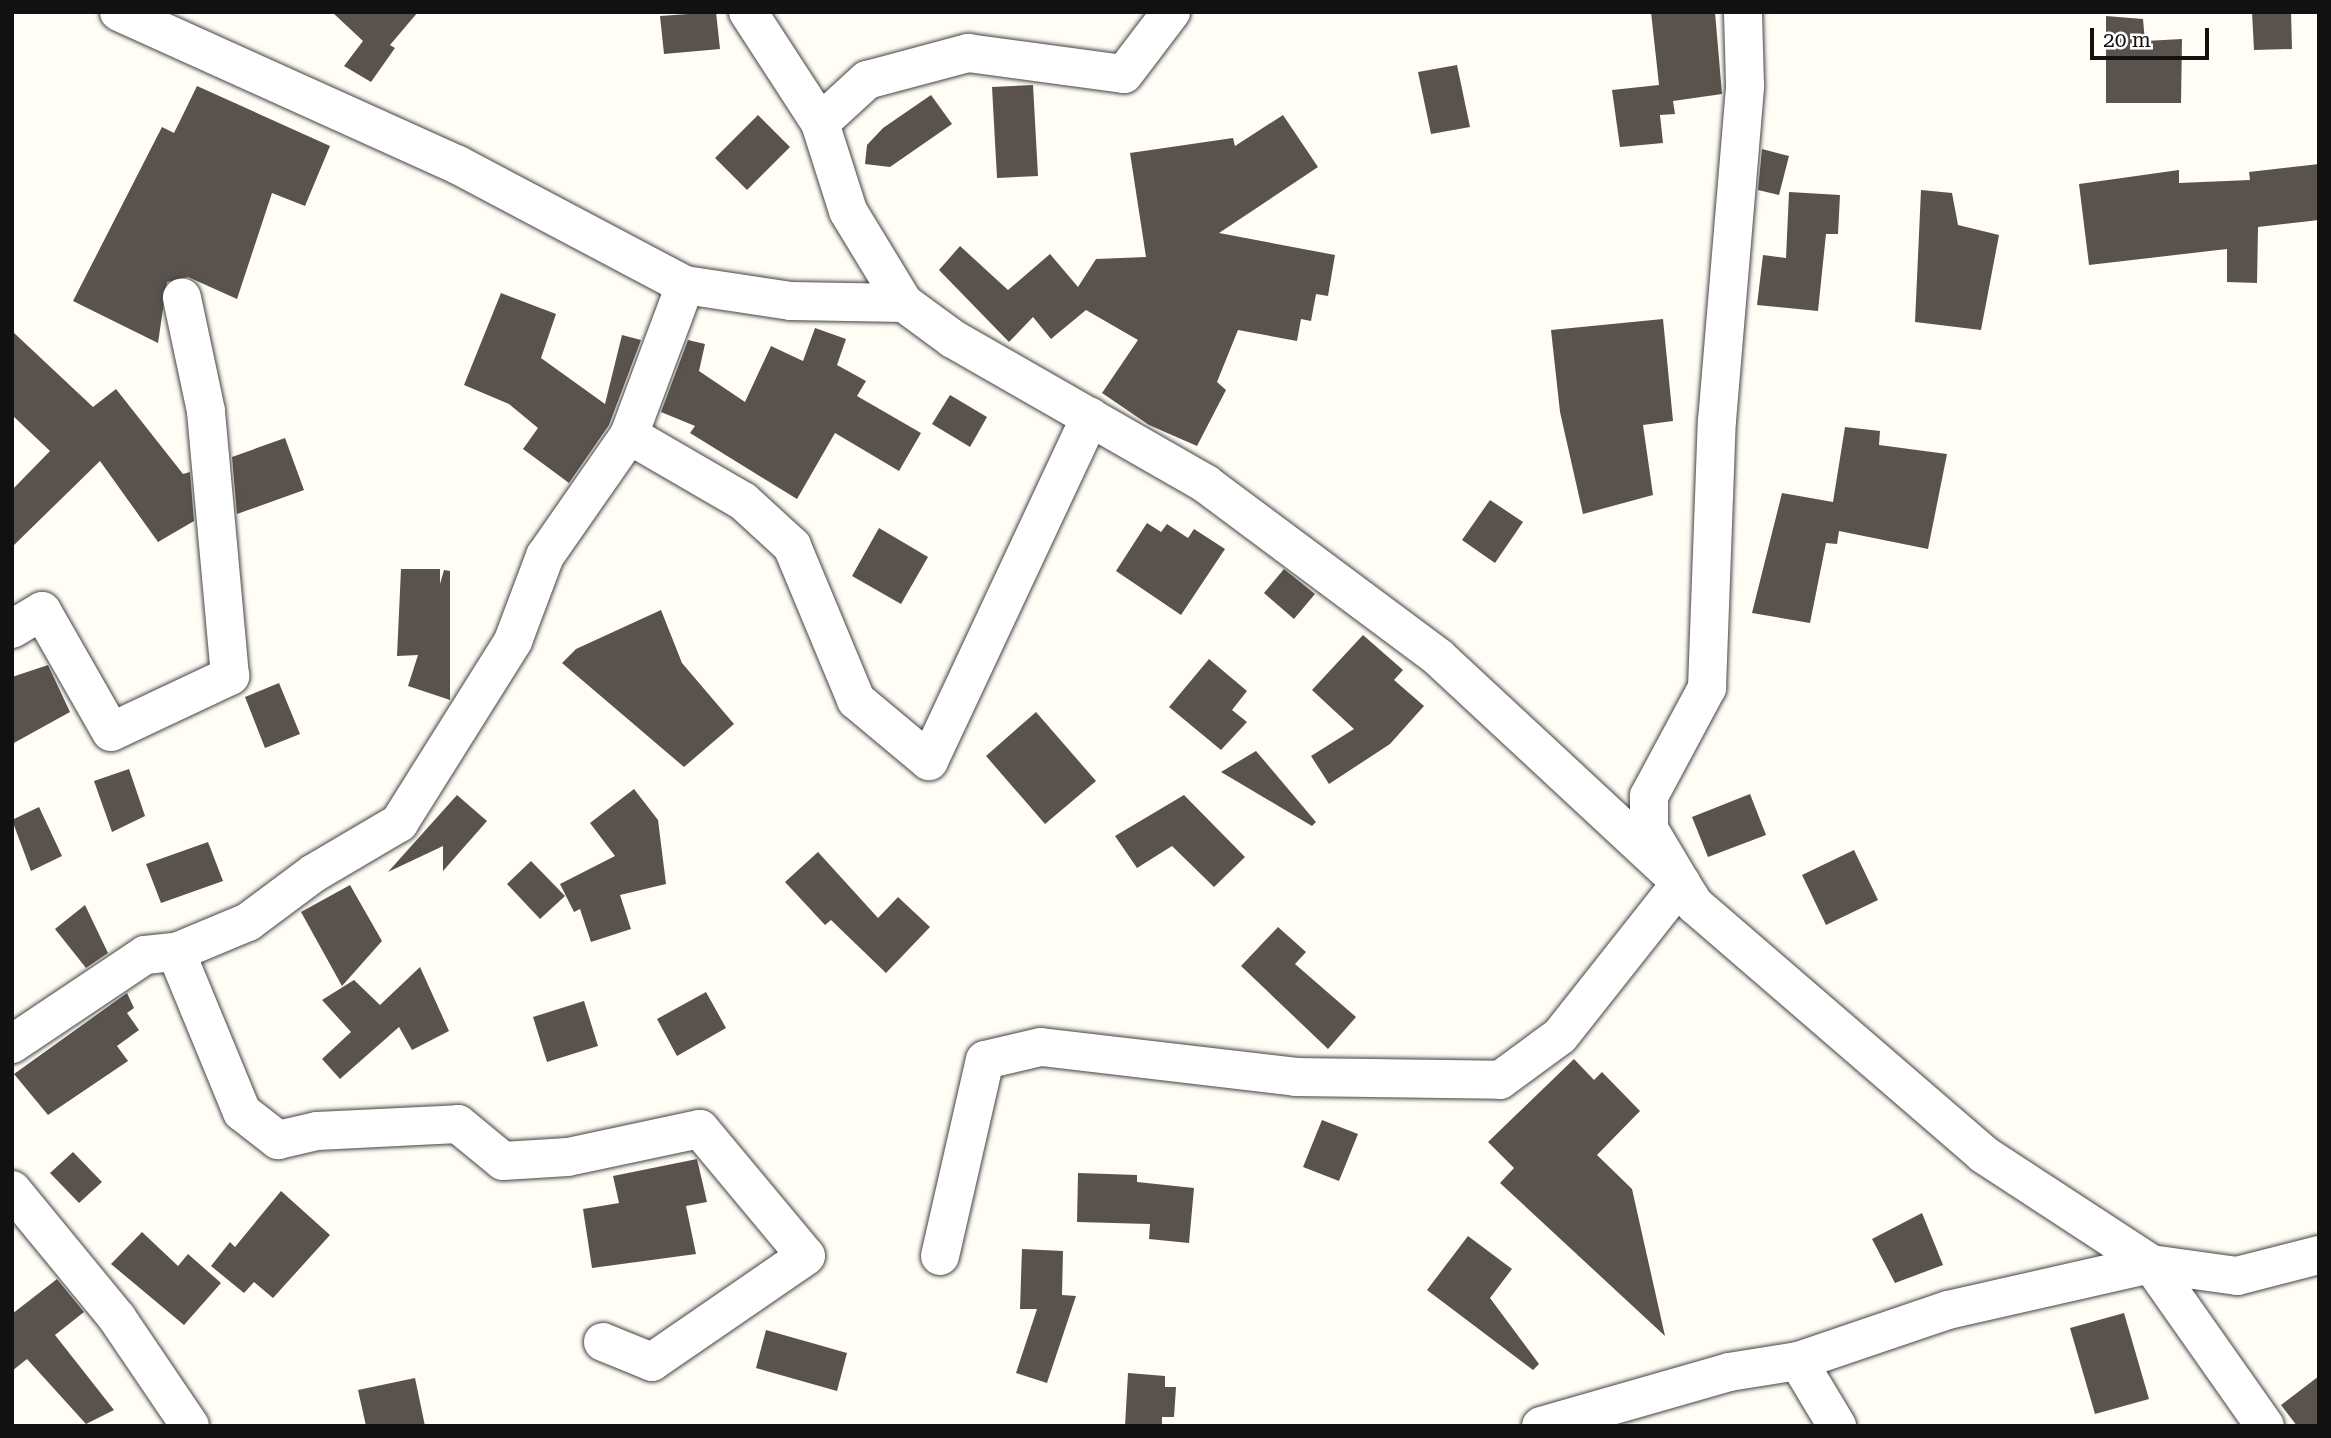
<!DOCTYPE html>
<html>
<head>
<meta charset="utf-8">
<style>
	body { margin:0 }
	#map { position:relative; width:2331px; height:1438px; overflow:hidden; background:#fffdf5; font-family:"Roboto Serif",serif }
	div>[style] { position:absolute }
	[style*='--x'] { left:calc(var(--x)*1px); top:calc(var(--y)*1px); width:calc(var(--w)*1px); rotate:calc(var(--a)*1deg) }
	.building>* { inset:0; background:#5a524d }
	.roads { filter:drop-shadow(0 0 2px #444) drop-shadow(0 0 2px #444) }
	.minor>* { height:38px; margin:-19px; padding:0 19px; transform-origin:19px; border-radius:19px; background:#fff }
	span { translate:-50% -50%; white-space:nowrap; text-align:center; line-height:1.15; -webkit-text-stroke:7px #fff; paint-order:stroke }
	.frame { position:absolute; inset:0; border:14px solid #111; pointer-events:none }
	.scale { position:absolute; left:2090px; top:28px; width:119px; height:32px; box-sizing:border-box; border:4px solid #111; border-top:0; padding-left:9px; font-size:21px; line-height:24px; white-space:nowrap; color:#111; -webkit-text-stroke:5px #fff; paint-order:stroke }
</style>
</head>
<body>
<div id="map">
	<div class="building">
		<div style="clip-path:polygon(332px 12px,418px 12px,390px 45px,395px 48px,371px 82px,344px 66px,363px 41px)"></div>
		<div style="clip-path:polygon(716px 12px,720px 49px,664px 54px,660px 16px)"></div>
		<div style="clip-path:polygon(1651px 12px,1715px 12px,1722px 94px,1673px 101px,1675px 114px,1660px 115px,1663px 143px,1620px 147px,1612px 90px,1659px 85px)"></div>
		<div style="clip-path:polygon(2252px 12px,2291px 12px,2292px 49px,2254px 50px)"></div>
		<div style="clip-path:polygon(2106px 16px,2143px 19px,2145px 41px,2182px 39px,2181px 103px,2106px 103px)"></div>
		<div style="clip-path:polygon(1457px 65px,1470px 127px,1431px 134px,1418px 72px)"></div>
		<div style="clip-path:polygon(1033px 85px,1038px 176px,997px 178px,992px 87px)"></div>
		<div style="clip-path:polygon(197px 86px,330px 146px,305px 206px,272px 193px,237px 299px,188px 277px,167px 282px,158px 343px,73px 301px,162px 127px,174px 133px)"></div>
		<div style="clip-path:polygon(931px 95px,952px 124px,890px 167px,865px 164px,867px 145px,883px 128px)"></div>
		<div style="clip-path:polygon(758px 115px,790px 147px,747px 190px,715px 158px)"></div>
		<div style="clip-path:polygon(1283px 115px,1318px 167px,1219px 233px,1335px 255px,1328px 296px,1316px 294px,1311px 321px,1301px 319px,1297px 341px,1238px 330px,1217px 382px,1226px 390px,1197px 446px,1149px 425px,1102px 393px,1138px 340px,1086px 310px,1051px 339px,1033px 317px,1009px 342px,939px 270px,960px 246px,1008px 290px,1050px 254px,1078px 287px,1096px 259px,1146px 257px,1130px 153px,1233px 138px,1235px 146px)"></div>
		<div style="clip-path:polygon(1762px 149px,1789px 156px,1779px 195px,1758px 190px)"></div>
		<div style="clip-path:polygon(2319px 164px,2319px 220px,2258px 227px,2257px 283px,2227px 282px,2227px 249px,2089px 265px,2079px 184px,2179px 170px,2179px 183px,2250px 180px,2249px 172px)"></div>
		<div style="clip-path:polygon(1921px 190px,1952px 193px,1958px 225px,1999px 235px,1981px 330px,1915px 322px)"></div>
		<div style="clip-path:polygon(1789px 192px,1840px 195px,1838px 234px,1826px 234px,1818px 311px,1757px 305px,1763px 255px,1786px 258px)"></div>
		<div style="clip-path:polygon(501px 293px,556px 314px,541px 358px,605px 404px,622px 335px,641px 340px,609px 425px,569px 483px,523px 449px,538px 428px,509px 404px,464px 385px)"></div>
		<div style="clip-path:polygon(1663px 319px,1673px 421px,1643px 425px,1653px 495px,1583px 514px,1560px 412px,1551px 330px)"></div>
		<div style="clip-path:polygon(815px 328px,846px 339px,837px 365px,866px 381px,857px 396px,921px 433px,899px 471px,835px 433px,797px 499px,690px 433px,695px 426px,661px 412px,688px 340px,705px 344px,699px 371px,745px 402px,771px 346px,803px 361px)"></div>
		<div style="clip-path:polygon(12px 331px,93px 407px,116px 389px,183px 474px,190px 472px,194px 521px,158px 542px,100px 461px,12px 547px,12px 490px,50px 451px,12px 415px)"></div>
		<div style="clip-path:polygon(950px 395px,987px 417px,970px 447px,932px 424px)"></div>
		<div style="clip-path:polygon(1845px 427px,1880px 431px,1879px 445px,1947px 454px,1928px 549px,1839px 531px,1837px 544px,1826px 543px,1810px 623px,1752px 613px,1782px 493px,1833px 502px)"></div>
		<div style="clip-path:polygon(285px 438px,304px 490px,237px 514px,232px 457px)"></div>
		<div style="clip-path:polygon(1490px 500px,1523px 522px,1495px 563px,1462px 540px)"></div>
		<div style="clip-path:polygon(1147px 523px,1161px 532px,1167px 524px,1188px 538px,1194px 529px,1225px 549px,1181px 615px,1116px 571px)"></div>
		<div style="clip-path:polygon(879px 528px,928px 557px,901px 604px,852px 576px)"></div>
		<div style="clip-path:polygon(401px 569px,440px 569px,440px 584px,444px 570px,450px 571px,450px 700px,408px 686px,418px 655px,397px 656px)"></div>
		<div style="clip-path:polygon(1284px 569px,1315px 594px,1294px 619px,1264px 593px)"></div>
		<div style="clip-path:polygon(661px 610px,682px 663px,734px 724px,684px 767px,562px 663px,576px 649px)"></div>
		<div style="clip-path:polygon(1363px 635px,1403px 670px,1394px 680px,1424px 706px,1390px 744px,1329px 784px,1311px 756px,1354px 729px,1312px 690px)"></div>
		<div style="clip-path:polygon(1209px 659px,1247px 691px,1232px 710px,1247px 722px,1221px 750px,1169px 707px)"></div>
		<div style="clip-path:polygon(48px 665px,70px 712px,12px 744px,12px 677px)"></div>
		<div style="clip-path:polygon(279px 683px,300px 734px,265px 748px,245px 697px)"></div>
		<div style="clip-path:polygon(1036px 712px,1096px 781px,1045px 824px,986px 756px)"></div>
		<div style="clip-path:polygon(1256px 751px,1316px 822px,1312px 826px,1221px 772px)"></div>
		<div style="clip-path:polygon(129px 769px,145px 816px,112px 832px,94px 781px)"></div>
		<div style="clip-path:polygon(634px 789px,658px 820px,666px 884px,620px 895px,631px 929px,591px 942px,580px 909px,574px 912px,560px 884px,615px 856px,590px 823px)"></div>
		<div style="clip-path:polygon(1750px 794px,1766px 835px,1708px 857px,1692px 817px)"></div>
		<div style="clip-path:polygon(457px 795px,487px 821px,443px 871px,443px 846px,388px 872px)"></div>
		<div style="clip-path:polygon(1184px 795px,1245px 857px,1214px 887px,1172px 846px,1137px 868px,1115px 836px)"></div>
		<div style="clip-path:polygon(39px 807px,62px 856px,31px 871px,12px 820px)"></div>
		<div style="clip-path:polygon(208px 842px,223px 881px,161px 903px,146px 864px)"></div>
		<div style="clip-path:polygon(1854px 850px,1878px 900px,1826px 925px,1802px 875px)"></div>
		<div style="clip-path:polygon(818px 852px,878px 918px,898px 897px,930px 927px,886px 973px,831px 920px,825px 925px,785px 882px)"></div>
		<div style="clip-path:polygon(531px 861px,565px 896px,540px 919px,507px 884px)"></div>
		<div style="clip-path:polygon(350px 885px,382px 941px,342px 986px,301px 912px)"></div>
		<div style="clip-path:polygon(85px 905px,108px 953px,86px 968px,55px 929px)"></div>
		<div style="clip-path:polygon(1278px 927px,1306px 952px,1295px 964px,1356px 1017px,1328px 1049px,1241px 966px)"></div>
		<div style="clip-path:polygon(420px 967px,449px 1031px,412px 1050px,399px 1027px,340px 1079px,322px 1059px,351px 1032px,322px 1000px,354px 980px,380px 1005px)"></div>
		<div style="clip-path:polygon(706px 992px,726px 1028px,677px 1056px,657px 1019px)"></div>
		<div style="clip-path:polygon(127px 993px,134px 1008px,127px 1013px,139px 1030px,117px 1046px,128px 1061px,48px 1115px,14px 1074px)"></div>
		<div style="clip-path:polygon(584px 1001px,598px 1046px,547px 1062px,533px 1017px)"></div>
		<div style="clip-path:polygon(1574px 1059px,1594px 1080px,1602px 1072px,1640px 1111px,1597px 1155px,1632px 1189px,1665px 1336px,1500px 1183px,1514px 1168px,1488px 1142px)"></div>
		<div style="clip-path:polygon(1322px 1120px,1358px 1134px,1339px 1181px,1303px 1167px)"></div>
		<div style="clip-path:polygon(73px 1152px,102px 1182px,79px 1203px,50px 1173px)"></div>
		<div style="clip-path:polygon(697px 1159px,707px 1202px,686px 1206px,696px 1254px,592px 1268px,583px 1209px,619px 1203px,613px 1176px)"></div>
		<div style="clip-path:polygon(1078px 1173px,1137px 1175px,1137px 1182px,1194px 1188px,1189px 1243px,1149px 1239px,1150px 1224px,1077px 1222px)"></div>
		<div style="clip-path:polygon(281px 1191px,330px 1235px,273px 1298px,254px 1282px,244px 1293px,211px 1266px,230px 1242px,235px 1247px)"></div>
		<div style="clip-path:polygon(1922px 1213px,1943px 1265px,1895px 1283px,1872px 1239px)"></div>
		<div style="clip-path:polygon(142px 1232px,178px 1266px,188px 1254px,221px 1283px,184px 1325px,111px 1264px)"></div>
		<div style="clip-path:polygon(1468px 1236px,1512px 1269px,1490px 1298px,1539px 1364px,1533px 1370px,1427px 1290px)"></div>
		<div style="clip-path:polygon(1022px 1249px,1063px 1251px,1062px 1295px,1076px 1296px,1047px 1383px,1016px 1373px,1037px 1309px,1020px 1309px)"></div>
		<div style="clip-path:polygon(57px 1279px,84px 1312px,55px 1335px,114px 1410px,86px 1424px,27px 1359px,12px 1371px,12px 1314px)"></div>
		<div style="clip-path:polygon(2124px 1313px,2149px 1399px,2095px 1414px,2070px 1328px)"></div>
		<div style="clip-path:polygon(766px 1330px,847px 1353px,837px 1391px,756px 1368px)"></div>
		<div style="clip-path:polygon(1128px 1373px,1165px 1376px,1165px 1387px,1176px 1387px,1174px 1417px,1162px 1417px,1162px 1426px,1125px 1426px)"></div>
		<div style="clip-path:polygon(2319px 1376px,2319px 1426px,2297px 1426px,2281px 1405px)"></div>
		<div style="clip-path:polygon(415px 1378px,425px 1426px,366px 1426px,358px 1390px)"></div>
	</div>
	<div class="roads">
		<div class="minor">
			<div style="--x:119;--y:12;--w:372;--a:24.3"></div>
			<div style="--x:458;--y:165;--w:257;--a:27.9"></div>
			<div style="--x:685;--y:285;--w:107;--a:8.6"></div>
			<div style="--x:791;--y:301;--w:113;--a:1"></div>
			<div style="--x:904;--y:303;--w:61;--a:36.3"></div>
			<div style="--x:953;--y:339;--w:292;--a:29.8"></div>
			<div style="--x:1206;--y:484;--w:289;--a:36.7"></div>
			<div style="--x:1438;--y:657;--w:332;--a:42.9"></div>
			<div style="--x:1681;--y:883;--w:26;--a:58"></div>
			<div style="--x:1695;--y:905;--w:381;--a:40.8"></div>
			<div style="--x:1983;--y:1154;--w:201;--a:33.2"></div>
			<div style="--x:2151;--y:1264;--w:198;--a:54.9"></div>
			<div style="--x:748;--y:12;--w:132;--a:57"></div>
			<div style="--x:820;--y:123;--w:92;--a:72.3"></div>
			<div style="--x:848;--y:211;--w:108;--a:58.7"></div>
			<div style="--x:820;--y:123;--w:64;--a:-42.5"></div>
			<div style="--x:867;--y:80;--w:105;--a:-15"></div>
			<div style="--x:968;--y:53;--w:157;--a:7.7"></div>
			<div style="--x:1124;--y:74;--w:78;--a:-52.8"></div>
			<div style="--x:629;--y:435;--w:132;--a:30.1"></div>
			<div style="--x:743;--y:501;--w:67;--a:42.6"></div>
			<div style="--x:792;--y:546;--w:167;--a:67.4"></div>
			<div style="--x:856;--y:700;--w:95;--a:39.9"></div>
			<div style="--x:929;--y:761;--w:380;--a:-64.9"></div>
			<div style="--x:12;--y:629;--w:35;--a:-31"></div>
			<div style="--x:42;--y:611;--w:139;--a:60.3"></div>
			<div style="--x:111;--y:732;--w:132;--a:-25.2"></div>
			<div style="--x:230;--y:676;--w:266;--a:-95.2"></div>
			<div style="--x:206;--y:411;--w:116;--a:-102"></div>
			<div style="--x:176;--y:952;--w:173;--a:67.6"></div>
			<div style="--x:242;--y:1112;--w:46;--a:37.9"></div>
			<div style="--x:278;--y:1140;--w:40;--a:-13"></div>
			<div style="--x:317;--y:1131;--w:141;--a:-2.8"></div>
			<div style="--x:458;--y:1124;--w:58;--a:39.4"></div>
			<div style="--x:503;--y:1161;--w:65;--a:-3.5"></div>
			<div style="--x:568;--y:1157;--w:135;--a:-12"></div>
			<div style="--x:700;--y:1129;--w:165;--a:50.2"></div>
			<div style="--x:806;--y:1256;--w:187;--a:145.5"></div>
			<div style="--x:652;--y:1362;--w:53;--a:-157.8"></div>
			<div style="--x:12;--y:1044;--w:160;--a:-33.8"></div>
			<div style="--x:145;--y:955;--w:31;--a:-6"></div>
			<div style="--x:176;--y:952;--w:78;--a:-22.6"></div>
			<div style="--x:248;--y:922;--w:82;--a:-36.6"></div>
			<div style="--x:314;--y:873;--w:99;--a:-30.5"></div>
			<div style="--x:399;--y:823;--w:215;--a:-57.9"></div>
			<div style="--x:513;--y:641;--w:91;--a:-69.4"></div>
			<div style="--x:545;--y:556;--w:147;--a:-55.2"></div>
			<div style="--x:629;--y:435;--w:160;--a:-69.5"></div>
			<div style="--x:12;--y:1190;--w:166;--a:50.6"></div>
			<div style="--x:117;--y:1318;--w:130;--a:55.9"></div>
			<div style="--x:940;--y:1256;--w:201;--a:-77.1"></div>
			<div style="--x:985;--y:1060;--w:57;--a:-13.1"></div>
			<div style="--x:1041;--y:1047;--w:257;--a:6.7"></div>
			<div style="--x:1296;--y:1077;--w:204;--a:0.8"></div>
			<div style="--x:1500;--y:1080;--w:74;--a:-36.3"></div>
			<div style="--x:1560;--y:1036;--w:195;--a:-51.7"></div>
			<div style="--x:1681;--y:883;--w:63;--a:-120.7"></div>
			<div style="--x:1649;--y:829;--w:33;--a:-90"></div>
			<div style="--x:1649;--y:796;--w:123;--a:-61.8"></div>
			<div style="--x:1707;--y:688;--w:267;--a:-87.9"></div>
			<div style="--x:1717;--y:421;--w:337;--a:-85.2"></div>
			<div style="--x:1745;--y:85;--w:73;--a:-91.6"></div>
			<div style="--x:1798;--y:1361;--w:76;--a:59"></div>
			<div style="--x:1541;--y:1426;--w:196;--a:-16"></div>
			<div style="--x:1729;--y:1372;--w:70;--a:-9.1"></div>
			<div style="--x:1798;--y:1361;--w:158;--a:-18.8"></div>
			<div style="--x:1948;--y:1310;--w:208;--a:-12.8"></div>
			<div style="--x:2151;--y:1264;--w:87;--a:7.9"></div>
			<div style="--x:2237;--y:1276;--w:85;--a:-14.4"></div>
		</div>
	</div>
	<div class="frame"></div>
	<div class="scale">20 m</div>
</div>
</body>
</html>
